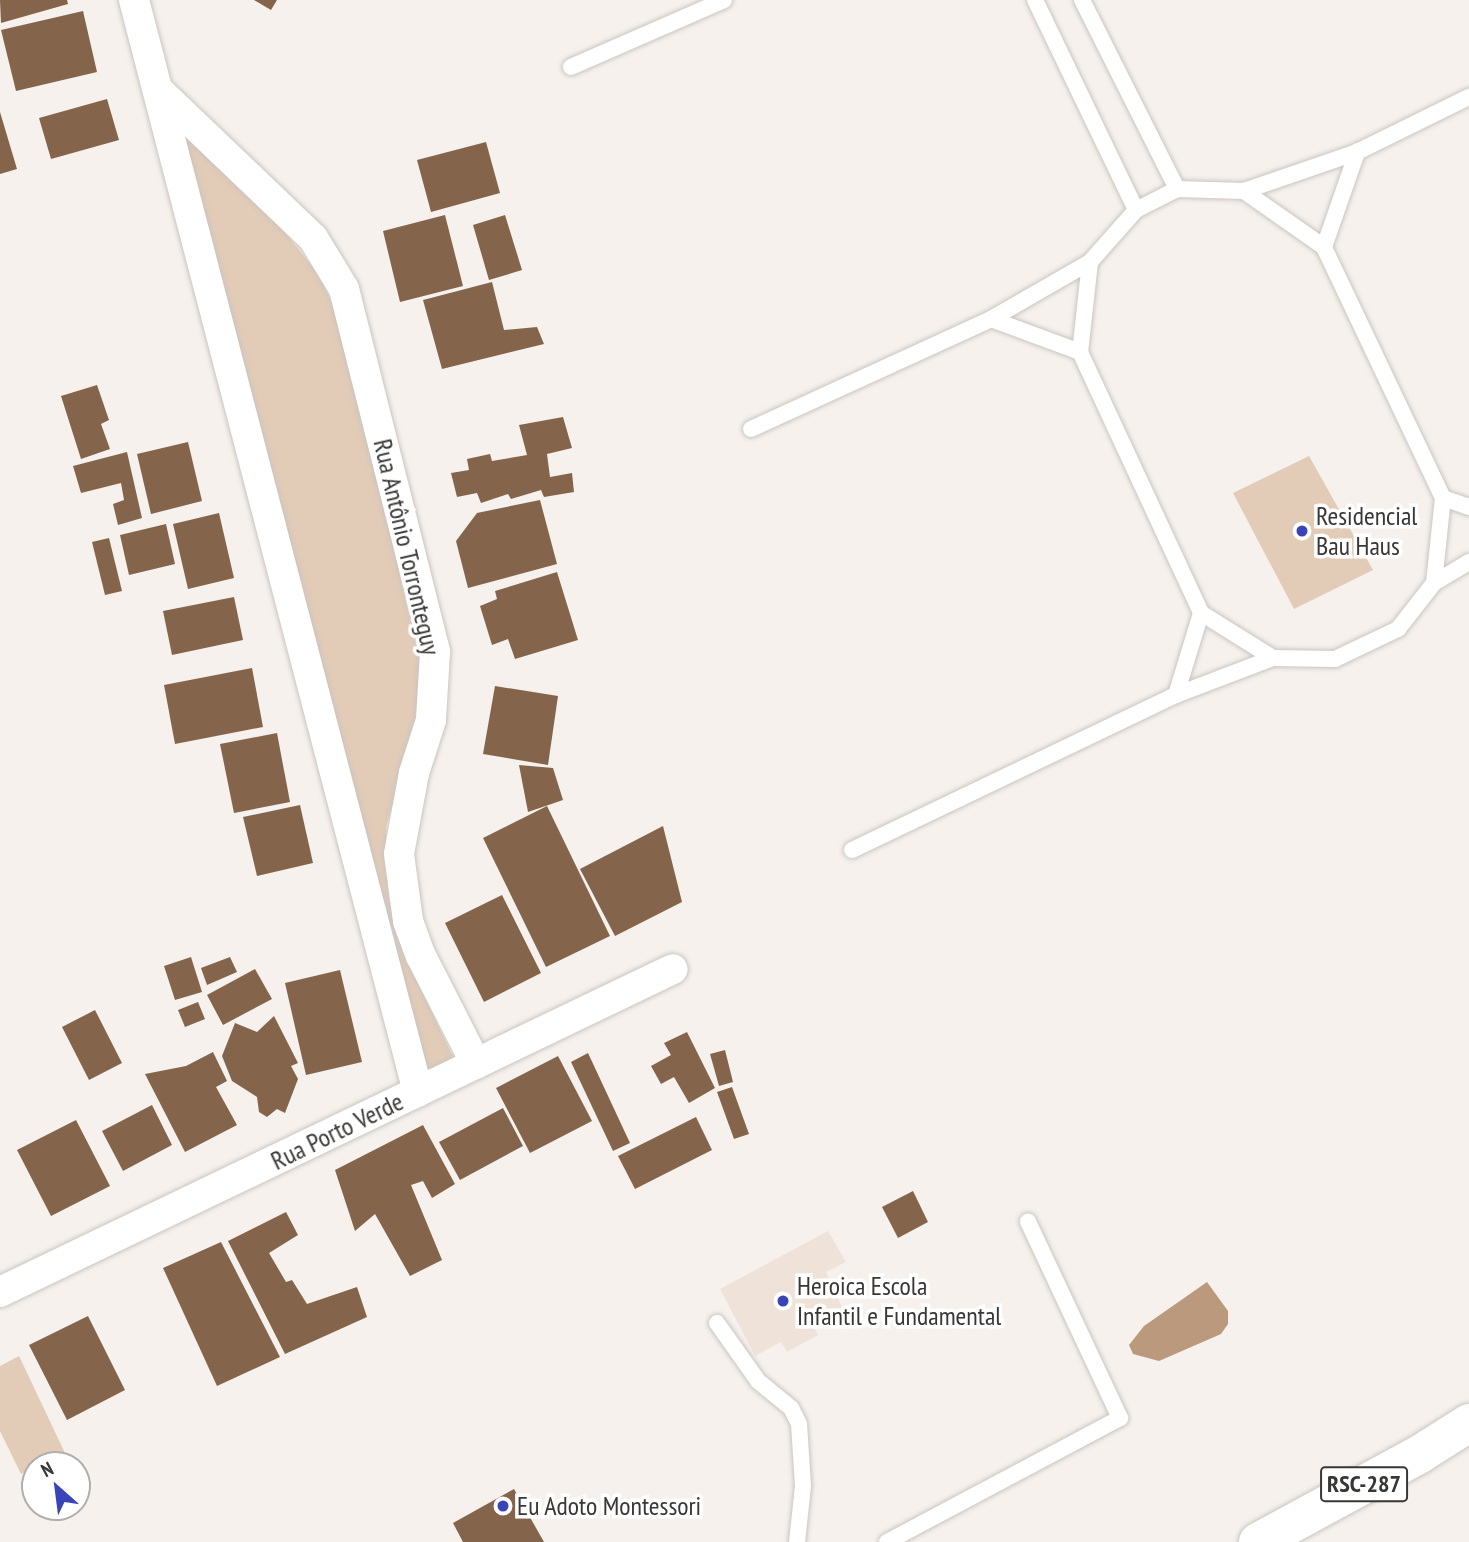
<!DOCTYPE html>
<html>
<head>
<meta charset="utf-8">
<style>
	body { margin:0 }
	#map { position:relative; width:1469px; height:1542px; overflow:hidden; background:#f6f1ec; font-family:"PT Sans Narrow",sans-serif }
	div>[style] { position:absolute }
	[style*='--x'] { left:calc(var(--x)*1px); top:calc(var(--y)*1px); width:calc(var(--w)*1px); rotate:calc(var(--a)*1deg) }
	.built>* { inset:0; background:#efe3d9 }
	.green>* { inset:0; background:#e2cbb7 }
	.water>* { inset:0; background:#ba997d }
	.building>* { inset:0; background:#84654b }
	.roads { filter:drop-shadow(0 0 2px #cac5c1) drop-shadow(0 0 2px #cac5c1) }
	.lane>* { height:16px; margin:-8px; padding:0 8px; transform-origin:8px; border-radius:8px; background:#fff }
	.street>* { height:30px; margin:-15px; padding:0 15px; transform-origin:15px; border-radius:15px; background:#fff }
	.highway>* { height:38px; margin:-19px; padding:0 19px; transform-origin:19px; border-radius:19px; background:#fff }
	.dots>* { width:19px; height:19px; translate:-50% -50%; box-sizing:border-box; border:4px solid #fff; border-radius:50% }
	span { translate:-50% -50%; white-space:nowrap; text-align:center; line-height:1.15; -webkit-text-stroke:7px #fff; paint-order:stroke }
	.shield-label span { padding:2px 5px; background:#fff; border:2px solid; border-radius:5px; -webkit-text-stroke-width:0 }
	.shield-label { font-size:24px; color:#393735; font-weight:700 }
	.poi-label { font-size:26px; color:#393735 }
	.left { translate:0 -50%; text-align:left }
	.street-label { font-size:26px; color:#393735 }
	.north { position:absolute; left:21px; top:1451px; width:70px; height:70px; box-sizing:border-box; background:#fff; border:2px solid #b0afae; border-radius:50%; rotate:332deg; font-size:19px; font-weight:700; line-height:28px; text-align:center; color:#393735 }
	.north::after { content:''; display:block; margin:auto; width:24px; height:32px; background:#3844b7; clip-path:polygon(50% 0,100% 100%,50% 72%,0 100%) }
</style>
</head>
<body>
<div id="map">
	<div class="built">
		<div style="clip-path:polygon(828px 1231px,846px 1262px,826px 1272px,845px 1314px,814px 1326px,818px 1335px,787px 1352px,781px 1342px,755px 1356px,720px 1289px)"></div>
	</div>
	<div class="green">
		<div style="clip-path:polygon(181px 130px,275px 220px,320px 276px,335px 311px,421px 642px,422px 703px,386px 827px,389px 899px,406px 958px,453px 1057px,441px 1069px,428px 1072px,395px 974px)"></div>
		<div style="clip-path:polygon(1309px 456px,1373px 570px,1294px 609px,1233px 493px)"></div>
		<div style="clip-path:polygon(19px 1356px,65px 1453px,21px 1474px,0 1431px,0 1366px)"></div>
	</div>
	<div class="water">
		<div style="clip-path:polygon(1207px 1282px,1228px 1311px,1228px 1324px,1221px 1334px,1159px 1361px,1133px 1354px,1129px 1345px,1144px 1326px)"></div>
	</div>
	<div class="building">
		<div style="clip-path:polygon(0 0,67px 0,68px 4px,1px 23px)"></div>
		<div style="clip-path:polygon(254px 0,277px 0,271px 10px)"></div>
		<div style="clip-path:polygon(83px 11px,97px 72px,16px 91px,1px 30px)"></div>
		<div style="clip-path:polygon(107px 99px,119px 140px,51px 159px,39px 118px)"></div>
		<div style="clip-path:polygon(0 112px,17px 169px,0 174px)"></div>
		<div style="clip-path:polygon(486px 142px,500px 193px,431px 212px,417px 160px)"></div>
		<div style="clip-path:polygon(445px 215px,463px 286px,400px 302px,383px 231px)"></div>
		<div style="clip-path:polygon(505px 215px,522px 270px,489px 280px,473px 225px)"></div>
		<div style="clip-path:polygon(492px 282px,504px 330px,537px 327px,544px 344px,442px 369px,423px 300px)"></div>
		<div style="clip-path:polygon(97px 385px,109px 420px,101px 424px,110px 449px,81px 459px,61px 396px)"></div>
		<div style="clip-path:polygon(563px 417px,572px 448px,547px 454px,550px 477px,572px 473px,574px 492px,544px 497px,541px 490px,511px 499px,508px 494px,481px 503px,477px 493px,457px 497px,451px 473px,469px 470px,467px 459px,490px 454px,492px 461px,527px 455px,519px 425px)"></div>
		<div style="clip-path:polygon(188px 442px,202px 501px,151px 514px,137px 454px)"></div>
		<div style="clip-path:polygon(127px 452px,142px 518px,118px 525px,113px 504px,124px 500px,121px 483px,81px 493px,73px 466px)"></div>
		<div style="clip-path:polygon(540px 500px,557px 564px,468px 588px,456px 541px,477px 513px)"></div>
		<div style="clip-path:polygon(219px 513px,234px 578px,188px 589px,173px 524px)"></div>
		<div style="clip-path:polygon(166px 524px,175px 564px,129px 575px,120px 535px)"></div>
		<div style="clip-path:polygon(109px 538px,122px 591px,105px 595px,92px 542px)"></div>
		<div style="clip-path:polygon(557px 572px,578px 640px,515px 659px,508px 639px,492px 645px,480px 606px,497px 599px,495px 591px)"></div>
		<div style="clip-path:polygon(234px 597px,243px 640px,172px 655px,163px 611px)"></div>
		<div style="clip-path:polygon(252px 668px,263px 727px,175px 744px,164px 685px)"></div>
		<div style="clip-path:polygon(495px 686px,558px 696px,548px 765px,483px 754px)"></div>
		<div style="clip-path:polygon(277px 733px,290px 802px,234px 813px,220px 744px)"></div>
		<div style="clip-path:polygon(519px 765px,553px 768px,563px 800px,528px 812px)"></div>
		<div style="clip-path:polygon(300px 805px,313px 863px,257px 876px,243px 817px)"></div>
		<div style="clip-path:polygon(547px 806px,610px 936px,546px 967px,483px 838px)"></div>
		<div style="clip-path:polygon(663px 826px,682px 902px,615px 936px,580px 869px)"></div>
		<div style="clip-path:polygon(502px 895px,541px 973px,484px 1002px,445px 923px)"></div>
		<div style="clip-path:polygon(191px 957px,202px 992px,175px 1000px,164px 966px)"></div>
		<div style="clip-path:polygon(230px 957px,237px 972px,207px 985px,201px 968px)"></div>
		<div style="clip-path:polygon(255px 969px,272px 999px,223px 1025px,207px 995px)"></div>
		<div style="clip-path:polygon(340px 970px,362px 1062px,306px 1075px,285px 983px)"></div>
		<div style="clip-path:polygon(198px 1002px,205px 1019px,185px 1027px,178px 1010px)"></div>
		<div style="clip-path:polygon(95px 1010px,122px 1063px,89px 1080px,62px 1027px)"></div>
		<div style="clip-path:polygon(274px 1016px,298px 1063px,291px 1066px,298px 1079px,285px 1113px,277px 1109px,267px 1117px,259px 1112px,257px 1097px,232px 1081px,222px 1056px,235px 1023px,257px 1032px)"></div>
		<div style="clip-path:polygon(687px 1032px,715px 1088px,689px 1103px,674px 1077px,661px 1084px,651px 1066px,671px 1055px,664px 1043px)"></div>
		<div style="clip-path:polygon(725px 1050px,733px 1082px,719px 1086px,710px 1054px)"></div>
		<div style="clip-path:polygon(213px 1052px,227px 1081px,216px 1087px,237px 1125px,185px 1152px,145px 1074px,186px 1066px)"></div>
		<div style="clip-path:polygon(588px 1053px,630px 1143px,613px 1151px,571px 1062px)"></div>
		<div style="clip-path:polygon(558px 1056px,592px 1121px,530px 1153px,496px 1088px)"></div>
		<div style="clip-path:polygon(732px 1087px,749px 1134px,734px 1139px,717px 1092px)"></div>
		<div style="clip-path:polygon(152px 1105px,172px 1145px,123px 1171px,102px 1131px)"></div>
		<div style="clip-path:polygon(503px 1108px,523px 1146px,460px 1180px,439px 1142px)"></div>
		<div style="clip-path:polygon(696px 1117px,712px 1150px,635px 1189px,618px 1156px)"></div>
		<div style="clip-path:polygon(76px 1120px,110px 1186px,51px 1216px,17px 1150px)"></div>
		<div style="clip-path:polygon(423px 1125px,455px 1184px,432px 1198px,423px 1181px,411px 1185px,442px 1260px,410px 1276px,375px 1214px,355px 1231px,335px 1170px)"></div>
		<div style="clip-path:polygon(913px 1191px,928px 1222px,898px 1238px,882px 1207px)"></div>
		<div style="clip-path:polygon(286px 1212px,298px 1235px,269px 1253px,286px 1282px,292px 1280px,307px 1304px,357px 1287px,367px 1317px,285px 1354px,228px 1241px)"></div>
		<div style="clip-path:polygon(221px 1242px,280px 1357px,217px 1386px,163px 1268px)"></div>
		<div style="clip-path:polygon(88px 1316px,125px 1390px,67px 1420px,29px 1345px)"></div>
		<div style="clip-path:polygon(514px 1489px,544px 1542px,463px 1542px,453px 1523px)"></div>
	</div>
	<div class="roads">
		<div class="lane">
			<div style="--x:1035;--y:0;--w:233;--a:64.3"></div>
			<div style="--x:1082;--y:0;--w:212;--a:63.3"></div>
			<div style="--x:571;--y:67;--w:167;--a:-23.6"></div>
			<div style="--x:1324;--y:247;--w:101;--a:-70.8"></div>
			<div style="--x:1090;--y:262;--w:91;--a:96.3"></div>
			<div style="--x:1080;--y:352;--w:288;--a:65.1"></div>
			<div style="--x:1201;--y:613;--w:85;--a:32"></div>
			<div style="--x:1273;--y:658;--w:62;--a:0.9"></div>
			<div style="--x:1335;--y:659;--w:70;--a:-25.5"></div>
			<div style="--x:1398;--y:629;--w:58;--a:-52"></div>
			<div style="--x:1434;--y:583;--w:85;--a:-84"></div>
			<div style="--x:1443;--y:498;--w:278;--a:-115.4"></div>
			<div style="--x:1324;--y:247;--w:98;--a:-145"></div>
			<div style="--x:991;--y:319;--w:95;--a:20.3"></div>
			<div style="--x:751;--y:429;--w:264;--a:-24.6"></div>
			<div style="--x:991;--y:319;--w:114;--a:-29.9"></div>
			<div style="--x:1090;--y:262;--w:69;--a:-48.5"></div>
			<div style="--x:1136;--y:210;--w:46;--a:-27.1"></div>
			<div style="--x:1177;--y:189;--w:67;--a:1.7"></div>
			<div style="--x:1244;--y:191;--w:120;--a:-19"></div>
			<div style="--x:1357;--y:152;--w:125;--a:-26.2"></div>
			<div style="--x:1443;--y:498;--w:28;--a:19"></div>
			<div style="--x:1434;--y:583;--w:41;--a:-31"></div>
			<div style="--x:1176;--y:695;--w:86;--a:-73"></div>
			<div style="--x:852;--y:850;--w:359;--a:-25.6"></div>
			<div style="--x:1176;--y:695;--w:104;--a:-20.9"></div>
			<div style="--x:717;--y:1323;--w:71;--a:54.7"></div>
			<div style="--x:758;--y:1381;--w:43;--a:39.3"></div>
			<div style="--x:791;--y:1408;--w:18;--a:63"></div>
			<div style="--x:799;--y:1424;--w:62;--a:86.3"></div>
			<div style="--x:803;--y:1486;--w:56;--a:96.1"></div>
			<div style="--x:887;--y:1542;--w:264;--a:-28"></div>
			<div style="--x:1120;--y:1418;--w:217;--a:-115.1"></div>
		</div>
		<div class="street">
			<div style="--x:134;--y:0;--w:1128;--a:75.42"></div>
			<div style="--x:158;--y:90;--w:214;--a:43.7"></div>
			<div style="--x:313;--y:238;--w:60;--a:58.7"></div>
			<div style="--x:344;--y:289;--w:374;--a:75.9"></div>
			<div style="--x:435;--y:652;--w:68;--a:93.4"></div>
			<div style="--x:431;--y:720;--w:56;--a:107.8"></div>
			<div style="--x:414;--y:773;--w:82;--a:100.5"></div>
			<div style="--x:399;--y:854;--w:68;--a:82.3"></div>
			<div style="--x:408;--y:921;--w:37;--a:70"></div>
			<div style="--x:421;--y:956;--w:121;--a:63"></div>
			<div style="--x:0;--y:1292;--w:746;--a:-25.64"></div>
		</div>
		<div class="highway">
			<div style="--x:1258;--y:1542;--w:184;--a:-28.5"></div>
			<div style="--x:1420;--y:1454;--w:58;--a:-32.3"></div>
		</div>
	</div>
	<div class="dots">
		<div style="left:1302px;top:531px;background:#3844b7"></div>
		<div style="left:783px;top:1301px;background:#3844b7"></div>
		<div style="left:503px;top:1506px;background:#3844b7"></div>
	</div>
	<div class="shield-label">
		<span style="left:1364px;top:1484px">RSC-287</span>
	</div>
	<div class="poi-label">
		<span class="left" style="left:1316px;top:531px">Residencial<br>Bau Haus</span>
		<span class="left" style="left:797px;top:1301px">Heroica Escola<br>Infantil e Fundamental</span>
		<span class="left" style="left:517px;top:1506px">Eu Adoto Montessori</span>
	</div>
	<div class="street-label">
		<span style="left:407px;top:547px;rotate:77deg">Rua Antônio Torronteguy</span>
		<span style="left:337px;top:1131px;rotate:-26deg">Rua Porto Verde</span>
	</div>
	<div class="north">N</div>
</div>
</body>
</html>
